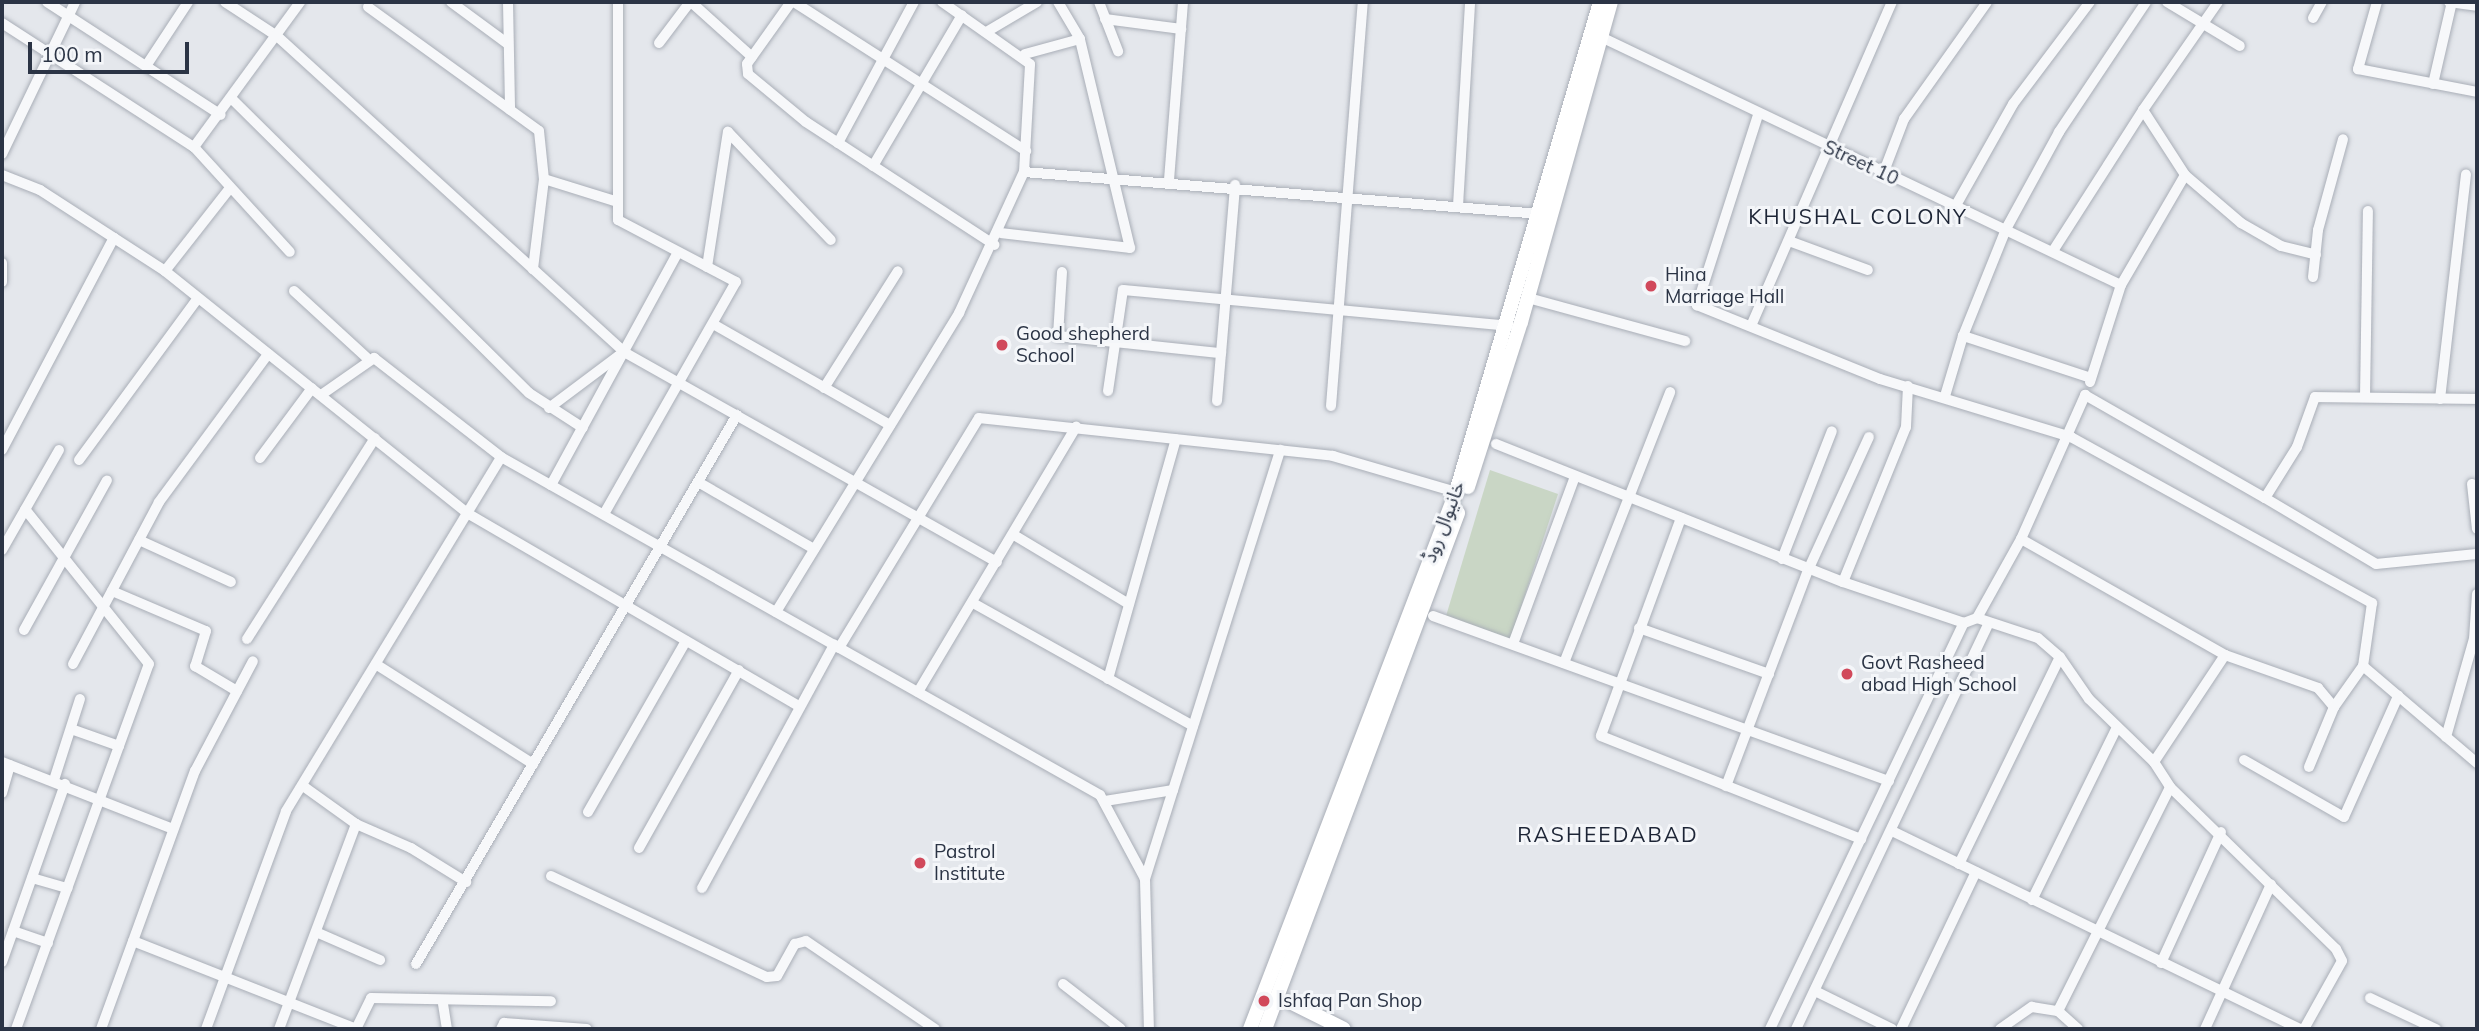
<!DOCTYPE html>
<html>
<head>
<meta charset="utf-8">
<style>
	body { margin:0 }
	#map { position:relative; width:2479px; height:1031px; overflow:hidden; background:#e4e7ec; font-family:Mulish,"Noto Sans Arabic",sans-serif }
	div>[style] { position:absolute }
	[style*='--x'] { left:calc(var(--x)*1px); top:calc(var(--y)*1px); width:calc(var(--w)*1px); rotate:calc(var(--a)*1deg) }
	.green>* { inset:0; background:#c9d6c5 }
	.roads { filter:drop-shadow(0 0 2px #a9aeb7) drop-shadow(0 0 2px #a9aeb7) }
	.minor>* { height:10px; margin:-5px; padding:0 5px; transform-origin:5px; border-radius:5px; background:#f7f8fa }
	.major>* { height:14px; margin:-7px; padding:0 7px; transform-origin:7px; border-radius:7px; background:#fff }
	.dots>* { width:19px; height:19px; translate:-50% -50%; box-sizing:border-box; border:4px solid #f4f6f9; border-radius:50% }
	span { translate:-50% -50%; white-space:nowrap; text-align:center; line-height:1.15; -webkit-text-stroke:6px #f4f6f9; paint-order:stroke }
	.street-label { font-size:19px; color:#2b3445 }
	.poi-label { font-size:19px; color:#2b3445 }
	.left { translate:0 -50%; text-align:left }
	.neighbourhood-label { font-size:21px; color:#1d2536; letter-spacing:2px }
	.frame { position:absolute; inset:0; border:4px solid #2b3445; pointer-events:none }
	.scale { position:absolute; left:28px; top:42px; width:161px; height:32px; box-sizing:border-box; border:4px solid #2b3445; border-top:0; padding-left:9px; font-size:21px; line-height:24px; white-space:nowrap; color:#2b3445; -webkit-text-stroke:5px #f4f6f9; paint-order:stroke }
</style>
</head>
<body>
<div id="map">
	<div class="green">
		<div style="clip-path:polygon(1490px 470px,1558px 494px,1510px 641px,1446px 616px)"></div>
	</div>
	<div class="roads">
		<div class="minor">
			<div style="--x:47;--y:2;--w:207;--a:33"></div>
			<div style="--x:225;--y:2;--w:62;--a:33.2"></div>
			<div style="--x:277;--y:36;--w:469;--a:42.3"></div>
			<div style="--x:624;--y:352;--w:428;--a:29.4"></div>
			<div style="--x:451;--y:2;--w:71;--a:36.4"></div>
			<div style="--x:508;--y:2;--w:108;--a:88.9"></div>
			<div style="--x:691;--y:2;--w:82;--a:42"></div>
			<div style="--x:791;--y:2;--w:76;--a:125.4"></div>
			<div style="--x:747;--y:64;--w:10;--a:84"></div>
			<div style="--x:748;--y:74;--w:75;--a:39.6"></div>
			<div style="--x:806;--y:122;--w:225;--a:33.1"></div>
			<div style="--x:794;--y:2;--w:276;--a:32.7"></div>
			<div style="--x:1099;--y:2;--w:53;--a:68.8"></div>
			<div style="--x:2167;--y:2;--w:85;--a:31.1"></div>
			<div style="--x:2218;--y:2;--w:131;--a:124.8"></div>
			<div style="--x:2143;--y:110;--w:77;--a:57.1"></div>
			<div style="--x:2185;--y:175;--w:74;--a:40.6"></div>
			<div style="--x:2241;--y:223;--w:46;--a:29.9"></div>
			<div style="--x:2281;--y:246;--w:36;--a:14"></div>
			<div style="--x:2377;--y:2;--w:70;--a:105.8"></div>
			<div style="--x:2358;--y:69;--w:121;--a:10.9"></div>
			<div style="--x:2449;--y:2;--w:28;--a:8"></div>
			<div style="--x:368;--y:7;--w:211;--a:35.9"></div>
			<div style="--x:539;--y:131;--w:48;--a:84.1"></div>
			<div style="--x:544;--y:179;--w:91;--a:97"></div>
			<div style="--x:2313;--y:18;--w:18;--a:-61"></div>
			<div style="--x:1105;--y:19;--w:77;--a:7.5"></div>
			<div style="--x:2;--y:23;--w:229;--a:32.9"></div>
			<div style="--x:194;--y:147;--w:142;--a:47.6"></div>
			<div style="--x:988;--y:31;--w:57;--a:-30.6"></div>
			<div style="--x:1601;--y:37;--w:576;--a:25.5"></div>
			<div style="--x:659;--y:43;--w:51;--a:-52.9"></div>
			<div style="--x:1025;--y:54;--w:57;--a:-15.3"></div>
			<div style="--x:146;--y:66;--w:77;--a:-56.7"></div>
			<div style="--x:2433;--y:84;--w:84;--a:-77"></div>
			<div style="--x:233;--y:100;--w:416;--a:44.7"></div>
			<div style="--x:529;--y:393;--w:64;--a:32.9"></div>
			<div style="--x:1758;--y:115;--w:200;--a:107.8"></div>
			<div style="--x:1697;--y:305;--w:197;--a:22"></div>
			<div style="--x:1880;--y:379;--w:200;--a:16.9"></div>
			<div style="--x:2071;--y:437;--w:344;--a:28.9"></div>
			<div style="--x:2372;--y:603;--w:64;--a:98.1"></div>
			<div style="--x:2363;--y:666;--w:150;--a:40.4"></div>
			<div style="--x:838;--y:143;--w:160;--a:-61.7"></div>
			<div style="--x:194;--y:147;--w:180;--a:-53.8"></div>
			<div style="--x:2;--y:154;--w:169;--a:-64.3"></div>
			<div style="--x:873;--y:166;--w:175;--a:-59.5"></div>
			<div style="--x:1024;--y:172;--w:518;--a:4.65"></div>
			<div style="--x:1883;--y:174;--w:59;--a:-69.1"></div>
			<div style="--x:1904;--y:119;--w:143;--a:-54.6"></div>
			<div style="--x:2;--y:175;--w:41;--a:21.5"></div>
			<div style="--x:40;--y:190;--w:149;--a:32.9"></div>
			<div style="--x:165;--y:271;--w:387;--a:38.7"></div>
			<div style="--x:467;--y:513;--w:385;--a:30.2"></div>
			<div style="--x:544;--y:179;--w:77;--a:17.3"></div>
			<div style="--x:1169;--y:180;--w:179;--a:-85.5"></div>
			<div style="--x:1458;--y:206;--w:204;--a:-86.6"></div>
			<div style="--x:1955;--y:207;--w:118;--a:-60.6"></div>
			<div style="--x:2013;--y:104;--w:128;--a:-53"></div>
			<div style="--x:1001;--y:233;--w:130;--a:6.6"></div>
			<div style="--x:1130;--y:248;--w:215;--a:-103.5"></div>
			<div style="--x:1080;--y:39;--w:43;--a:-120.7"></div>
			<div style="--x:1789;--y:241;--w:84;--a:20.2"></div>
			<div style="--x:2053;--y:251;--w:167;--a:-57.4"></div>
			<div style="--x:2;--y:263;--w:19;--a:90"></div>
			<div style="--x:707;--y:267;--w:137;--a:-81.2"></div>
			<div style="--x:728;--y:132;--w:149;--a:46.4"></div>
			<div style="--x:165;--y:271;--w:105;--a:-51.9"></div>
			<div style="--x:1062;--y:272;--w:64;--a:93.6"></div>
			<div style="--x:1058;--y:336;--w:164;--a:6"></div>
			<div style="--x:2313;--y:277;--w:47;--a:-83.9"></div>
			<div style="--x:2318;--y:230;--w:94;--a:-74.6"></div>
			<div style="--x:294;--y:291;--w:98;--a:42.5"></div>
			<div style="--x:1528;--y:298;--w:163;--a:15.3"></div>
			<div style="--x:713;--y:324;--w:204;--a:29.7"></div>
			<div style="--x:1751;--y:326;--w:353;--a:-66.5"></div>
			<div style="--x:2091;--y:378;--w:135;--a:-161.8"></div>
			<div style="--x:1963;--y:336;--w:115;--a:-68.1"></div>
			<div style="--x:2006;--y:229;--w:111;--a:-61.3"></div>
			<div style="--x:2059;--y:132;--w:156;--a:-56.2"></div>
			<div style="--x:2090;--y:382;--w:102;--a:-72.3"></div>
			<div style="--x:2121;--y:285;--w:127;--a:-59.8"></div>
			<div style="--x:824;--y:388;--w:138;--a:-57.7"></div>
			<div style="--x:1108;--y:391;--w:102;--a:-81.6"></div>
			<div style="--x:1123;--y:290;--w:387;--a:5.3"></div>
			<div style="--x:321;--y:395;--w:65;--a:-34.9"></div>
			<div style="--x:374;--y:358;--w:161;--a:37.9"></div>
			<div style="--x:501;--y:457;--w:688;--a:29.43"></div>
			<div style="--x:1100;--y:795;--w:95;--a:61.8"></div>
			<div style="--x:1145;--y:879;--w:150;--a:88.5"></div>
			<div style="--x:1945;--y:396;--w:63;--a:-73.3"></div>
			<div style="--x:2365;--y:397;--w:186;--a:-89.1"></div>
			<div style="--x:2440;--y:399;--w:226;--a:-83.4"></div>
			<div style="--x:1217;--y:401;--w:217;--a:-85.2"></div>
			<div style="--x:1331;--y:406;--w:405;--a:-85.5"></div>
			<div style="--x:549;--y:408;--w:90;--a:-36.9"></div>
			<div style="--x:1496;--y:444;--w:373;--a:21.7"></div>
			<div style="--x:1843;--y:582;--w:128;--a:18.7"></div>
			<div style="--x:1964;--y:623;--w:14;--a:-21"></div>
			<div style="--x:1977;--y:618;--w:90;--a:-60.9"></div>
			<div style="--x:2021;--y:539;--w:158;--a:-66"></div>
			<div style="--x:2085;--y:395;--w:207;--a:29.8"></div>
			<div style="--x:2265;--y:498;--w:60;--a:-57.9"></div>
			<div style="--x:2297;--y:447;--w:53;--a:-70.2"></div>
			<div style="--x:2315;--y:397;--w:162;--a:0.7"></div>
			<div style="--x:2;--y:450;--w:240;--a:-62.2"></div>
			<div style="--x:260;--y:458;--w:87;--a:-53.4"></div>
			<div style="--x:79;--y:460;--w:201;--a:-53.7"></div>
			<div style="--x:698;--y:482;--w:134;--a:30"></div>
			<div style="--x:2472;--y:484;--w:45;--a:83.7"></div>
			<div style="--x:551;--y:485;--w:265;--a:-61.4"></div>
			<div style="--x:2265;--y:498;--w:129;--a:30.7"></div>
			<div style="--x:2376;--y:564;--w:101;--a:-5.7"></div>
			<div style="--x:604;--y:514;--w:267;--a:-60.4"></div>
			<div style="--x:736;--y:282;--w:133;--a:-152.3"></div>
			<div style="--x:618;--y:220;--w:218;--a:-90"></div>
			<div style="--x:1681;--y:518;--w:232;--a:110.2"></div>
			<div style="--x:1601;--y:736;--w:280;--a:21.6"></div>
			<div style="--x:1014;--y:535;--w:134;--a:31"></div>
			<div style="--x:2021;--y:539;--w:235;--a:29.6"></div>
			<div style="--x:2225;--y:655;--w:128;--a:123.6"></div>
			<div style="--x:139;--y:540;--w:101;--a:24.5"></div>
			<div style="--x:2;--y:550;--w:115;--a:-60.3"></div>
			<div style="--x:1782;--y:559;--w:137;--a:-68.7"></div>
			<div style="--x:1843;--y:582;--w:167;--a:-67.9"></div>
			<div style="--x:1906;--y:427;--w:41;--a:-87.2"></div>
			<div style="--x:112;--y:591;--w:102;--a:23.1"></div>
			<div style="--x:206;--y:631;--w:37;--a:107"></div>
			<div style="--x:195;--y:666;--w:49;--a:30.8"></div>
			<div style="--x:973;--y:603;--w:252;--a:29.2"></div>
			<div style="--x:776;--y:612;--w:351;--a:-58.5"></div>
			<div style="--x:959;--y:313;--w:155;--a:-65.3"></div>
			<div style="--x:1024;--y:172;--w:108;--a:-86.8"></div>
			<div style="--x:1030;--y:64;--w:108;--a:-144.8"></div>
			<div style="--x:1433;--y:616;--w:485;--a:19.9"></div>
			<div style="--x:1977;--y:618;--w:64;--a:18.2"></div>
			<div style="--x:2038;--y:638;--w:29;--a:41"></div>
			<div style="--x:2060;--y:657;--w:51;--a:55.4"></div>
			<div style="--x:2089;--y:699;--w:91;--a:44.1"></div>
			<div style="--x:2154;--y:762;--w:30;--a:57"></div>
			<div style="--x:2170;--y:787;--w:232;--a:44.3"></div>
			<div style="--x:2336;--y:949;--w:13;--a:63"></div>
			<div style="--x:2342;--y:961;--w:78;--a:119.2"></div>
			<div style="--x:1639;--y:628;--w:138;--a:19.5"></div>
			<div style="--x:24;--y:630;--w:171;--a:-61"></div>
			<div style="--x:247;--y:639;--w:238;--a:-57.5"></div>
			<div style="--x:1513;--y:644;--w:179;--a:-69.7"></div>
			<div style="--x:839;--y:648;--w:269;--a:-58.7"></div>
			<div style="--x:979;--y:418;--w:356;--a:6.1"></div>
			<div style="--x:1333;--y:456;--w:128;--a:16.3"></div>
			<div style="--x:2225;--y:655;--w:99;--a:19.5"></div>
			<div style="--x:2318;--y:688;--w:25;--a:50"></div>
			<div style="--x:1564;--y:663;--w:291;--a:-68.6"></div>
			<div style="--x:73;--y:664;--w:183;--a:-62"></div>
			<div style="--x:159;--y:502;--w:184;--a:-53.6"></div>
			<div style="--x:377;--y:665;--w:185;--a:32.4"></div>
			<div style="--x:1108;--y:679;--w:249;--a:-74.2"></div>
			<div style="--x:918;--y:692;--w:309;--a:-59.2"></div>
			<div style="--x:71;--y:729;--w:51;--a:19.5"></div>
			<div style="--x:2446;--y:737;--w:102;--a:-74.1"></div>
			<div style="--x:2474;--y:639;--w:45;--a:-86.2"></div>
			<div style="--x:2244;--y:760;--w:115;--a:29.7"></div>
			<div style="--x:2344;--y:817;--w:133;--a:-65.9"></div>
			<div style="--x:2;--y:762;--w:184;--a:21.4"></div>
			<div style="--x:2309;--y:767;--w:65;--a:-67.4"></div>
			<div style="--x:2334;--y:707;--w:50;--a:-54.7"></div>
			<div style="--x:54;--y:780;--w:85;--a:-72.2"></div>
			<div style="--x:303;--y:786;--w:65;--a:35.6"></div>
			<div style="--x:356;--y:824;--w:60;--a:23.6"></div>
			<div style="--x:411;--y:848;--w:65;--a:31.7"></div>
			<div style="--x:1726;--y:786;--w:233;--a:-69.2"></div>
			<div style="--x:1809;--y:568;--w:144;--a:-65.4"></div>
			<div style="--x:2;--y:793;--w:29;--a:-74"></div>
			<div style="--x:1105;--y:801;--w:69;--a:-9.2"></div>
			<div style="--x:588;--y:812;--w:197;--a:-60.2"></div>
			<div style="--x:1892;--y:831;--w:453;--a:25.9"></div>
			<div style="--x:639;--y:848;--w:204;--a:-60.7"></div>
			<div style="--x:1959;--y:864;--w:230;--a:-64"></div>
			<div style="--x:551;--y:876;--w:238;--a:25.1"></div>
			<div style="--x:767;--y:977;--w:10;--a:-6"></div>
			<div style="--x:777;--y:976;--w:37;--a:-61"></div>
			<div style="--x:795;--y:944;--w:11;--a:-15"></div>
			<div style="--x:806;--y:941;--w:156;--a:34.3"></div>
			<div style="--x:32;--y:878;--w:37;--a:16"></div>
			<div style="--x:1145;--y:879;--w:450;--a:-72.5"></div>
			<div style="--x:702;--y:888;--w:277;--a:-61.5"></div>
			<div style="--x:2032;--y:900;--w:193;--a:-63.8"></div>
			<div style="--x:13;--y:931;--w:37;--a:19"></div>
			<div style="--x:316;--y:932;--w:70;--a:23.6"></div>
			<div style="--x:133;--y:941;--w:240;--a:21.5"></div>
			<div style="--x:356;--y:1029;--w:34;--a:-64"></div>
			<div style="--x:371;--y:998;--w:180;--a:1"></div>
			<div style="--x:2;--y:962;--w:189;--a:-70.5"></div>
			<div style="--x:2161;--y:963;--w:144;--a:-65.4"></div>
			<div style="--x:416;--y:964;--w:636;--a:-59.69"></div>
			<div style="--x:1063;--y:984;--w:73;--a:37.8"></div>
			<div style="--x:1815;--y:991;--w:86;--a:26.3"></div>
			<div style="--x:2370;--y:998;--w:73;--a:25.2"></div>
			<div style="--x:443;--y:1004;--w:25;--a:81"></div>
			<div style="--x:2058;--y:1011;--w:250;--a:-63.4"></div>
			<div style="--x:16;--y:1029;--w:388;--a:-70"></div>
			<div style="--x:149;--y:664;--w:198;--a:-128.7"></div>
			<div style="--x:101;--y:1029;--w:275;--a:-70"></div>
			<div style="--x:195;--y:771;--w:124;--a:-62.2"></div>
			<div style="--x:206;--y:1029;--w:232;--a:-69.8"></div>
			<div style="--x:286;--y:811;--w:414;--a:-58.7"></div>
			<div style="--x:279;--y:1029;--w:219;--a:-69.4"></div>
			<div style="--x:501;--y:1029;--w:7;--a:-63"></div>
			<div style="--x:504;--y:1023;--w:83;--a:4.1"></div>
			<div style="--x:1770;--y:1029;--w:450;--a:-64.5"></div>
			<div style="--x:1796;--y:1029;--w:446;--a:-64.6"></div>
			<div style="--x:1901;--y:1029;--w:174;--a:-64.5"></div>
			<div style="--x:2000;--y:1029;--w:39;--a:-35"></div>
			<div style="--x:2032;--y:1007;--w:26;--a:9"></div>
			<div style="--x:2058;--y:1011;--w:27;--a:42"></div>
			<div style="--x:2205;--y:1029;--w:159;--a:-65.5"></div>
		</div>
		<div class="major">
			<div style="--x:1468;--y:487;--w:173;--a:-72.2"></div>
			<div style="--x:1521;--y:322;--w:332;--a:-74.3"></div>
			<div style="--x:1290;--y:1002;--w:60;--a:26.6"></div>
			<div style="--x:1250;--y:1029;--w:575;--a:-69.01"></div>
			<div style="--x:1456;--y:492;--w:511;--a:-73.62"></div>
			<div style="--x:1265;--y:1029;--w:551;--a:-69.49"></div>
		</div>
	</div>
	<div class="dots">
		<div style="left:1651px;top:286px;background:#d1495b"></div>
		<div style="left:1002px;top:345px;background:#d1495b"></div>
		<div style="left:1847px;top:674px;background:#d1495b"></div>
		<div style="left:920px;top:863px;background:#d1495b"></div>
		<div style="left:1264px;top:1001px;background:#d1495b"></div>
	</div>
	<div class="street-label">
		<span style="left:1861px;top:163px;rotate:25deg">Street 10</span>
		<span style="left:1444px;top:522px;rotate:-69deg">خانیوال روڈ</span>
	</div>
	<div class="poi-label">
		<span class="left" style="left:1665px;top:286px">Hina<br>Marriage Hall</span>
		<span class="left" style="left:1016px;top:345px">Good shepherd<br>School</span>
		<span class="left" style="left:1861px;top:674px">Govt Rasheed<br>abad High School</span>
		<span class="left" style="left:934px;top:863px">Pastrol<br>Institute</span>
		<span class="left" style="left:1278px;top:1001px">Ishfaq Pan Shop</span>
	</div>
	<div class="neighbourhood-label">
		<span style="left:1858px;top:216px">KHUSHAL COLONY</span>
		<span style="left:1608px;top:834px">RASHEEDABAD</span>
	</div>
	<div class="frame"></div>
	<div class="scale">100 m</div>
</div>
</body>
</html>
